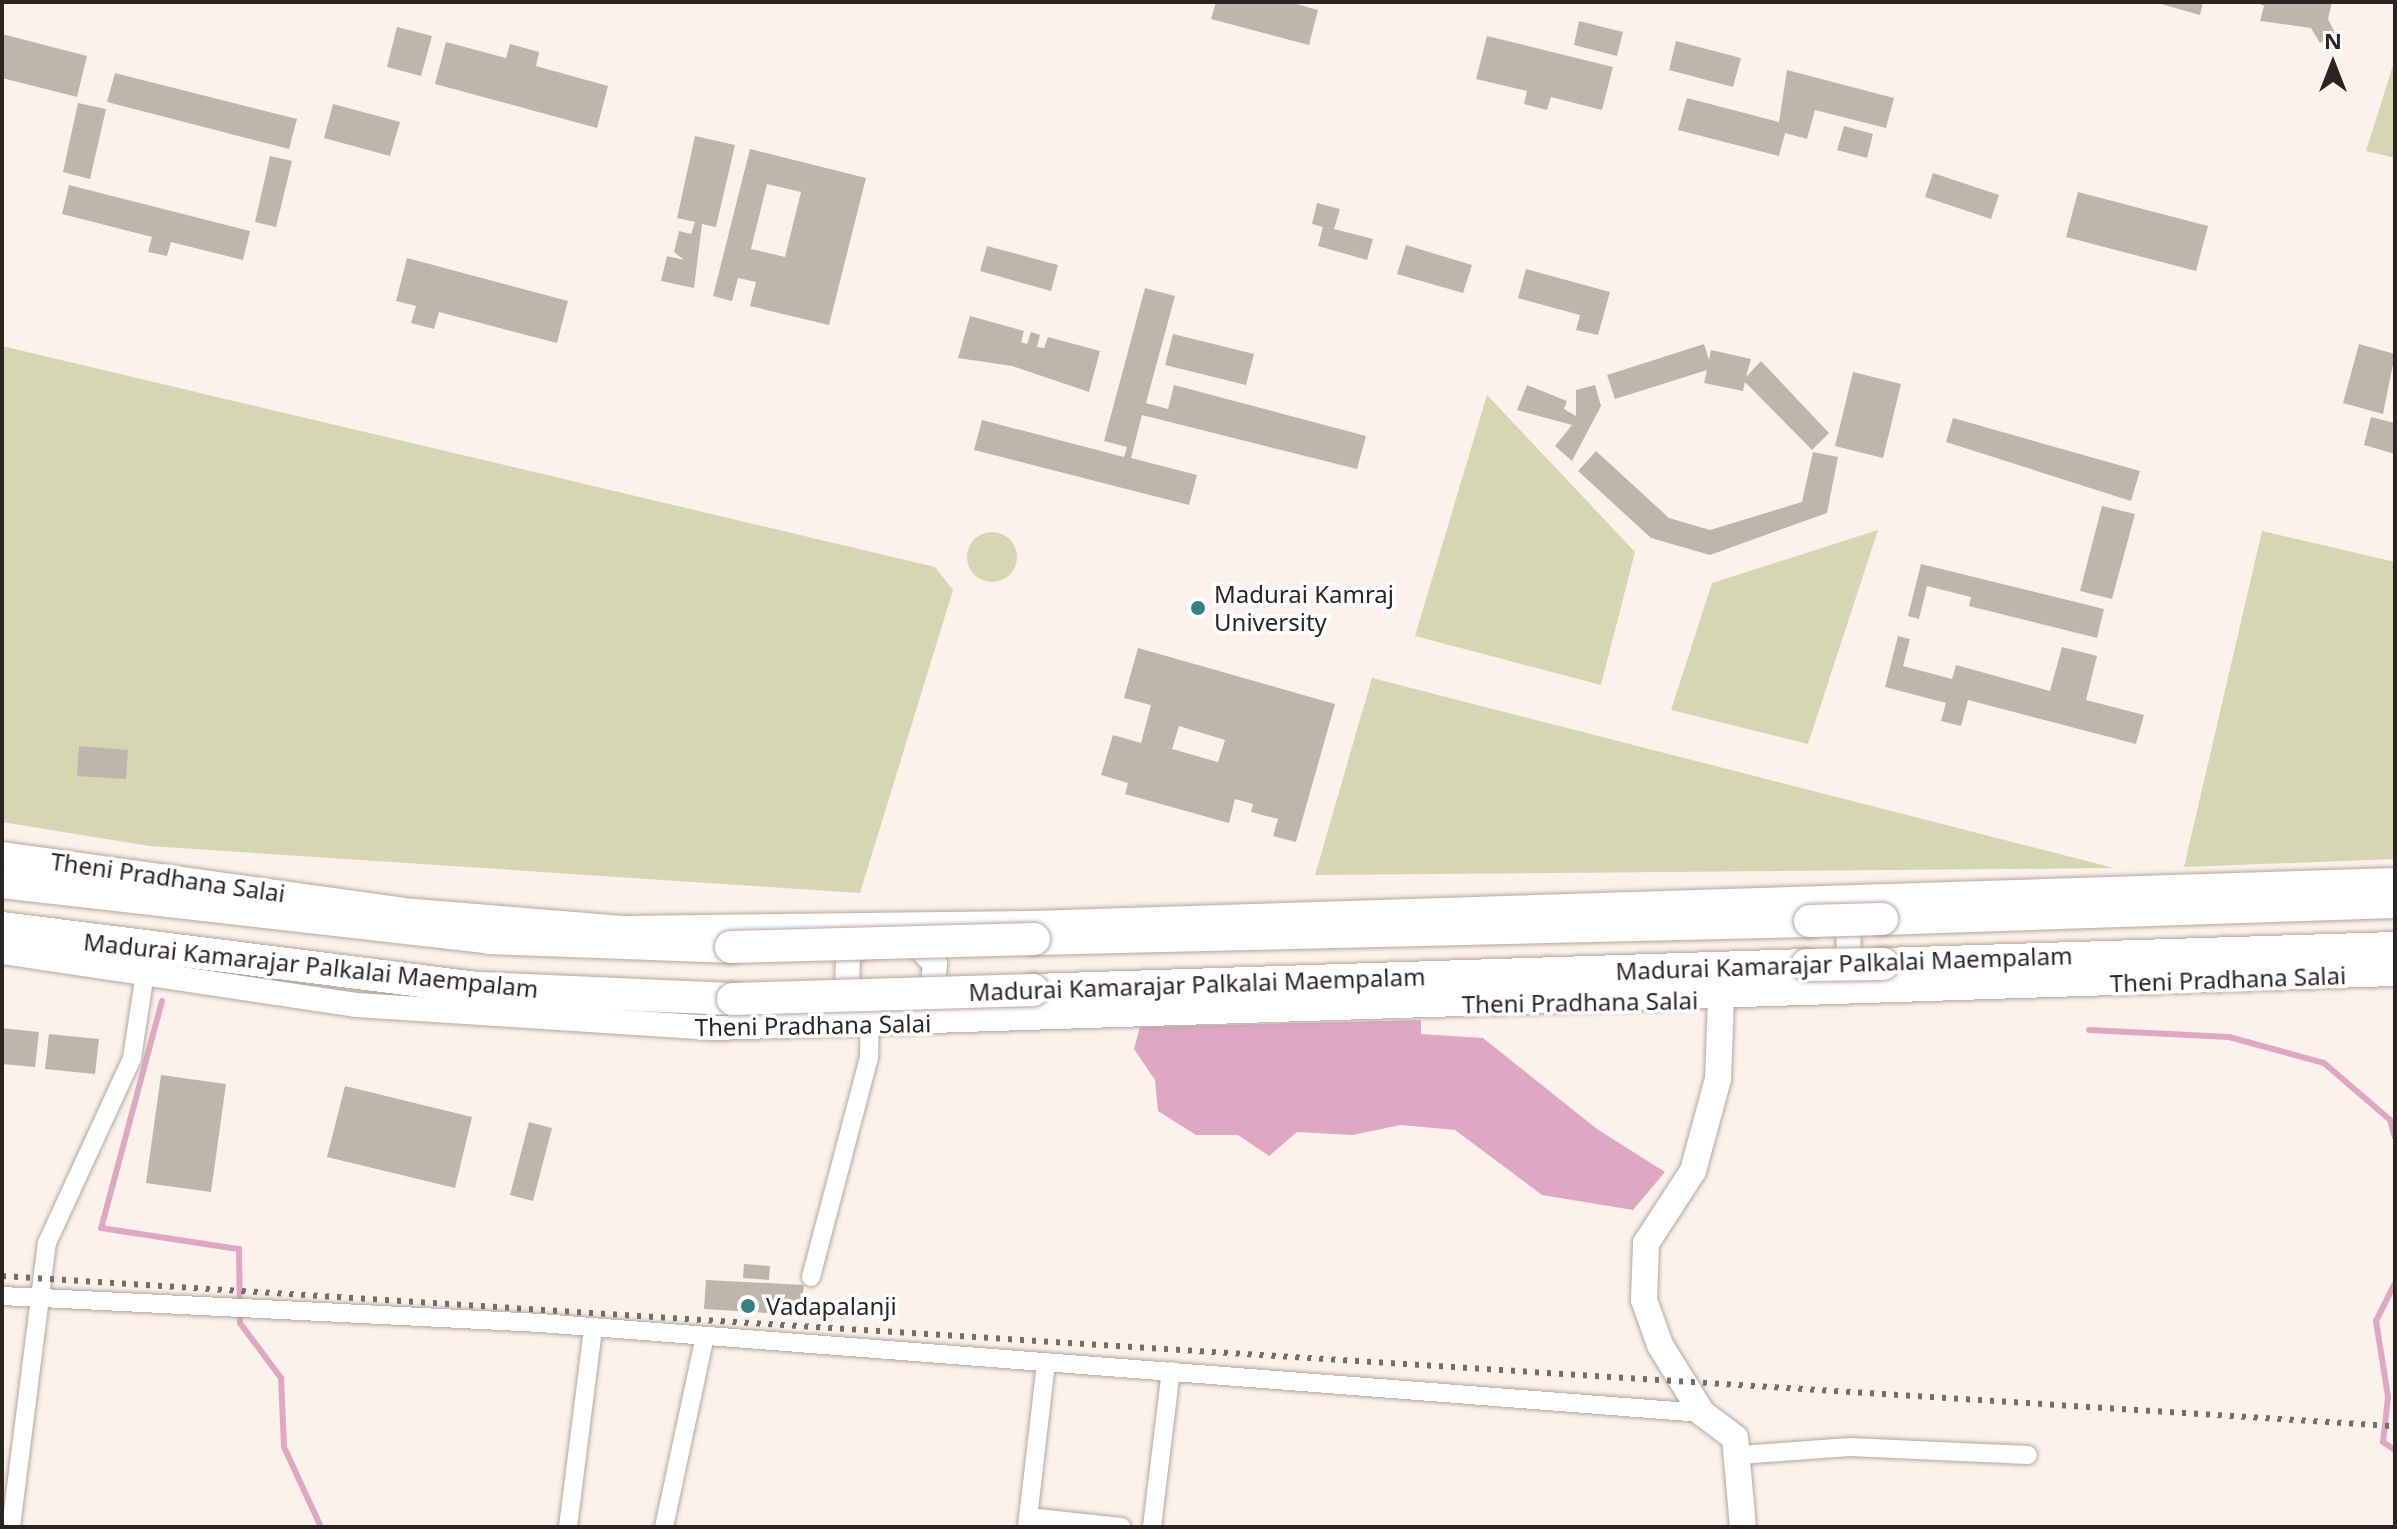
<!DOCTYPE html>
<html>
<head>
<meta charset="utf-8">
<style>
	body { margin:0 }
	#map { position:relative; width:2397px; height:1529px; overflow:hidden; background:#fdf2eb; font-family:"Noto Sans",sans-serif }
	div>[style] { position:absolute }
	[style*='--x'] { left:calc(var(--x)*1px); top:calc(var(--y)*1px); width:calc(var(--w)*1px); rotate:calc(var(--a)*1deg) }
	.green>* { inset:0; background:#d4d7b2 }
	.round { border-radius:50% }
	.water>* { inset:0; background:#dfa7c2 }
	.stream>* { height:6px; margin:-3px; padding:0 3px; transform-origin:3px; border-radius:3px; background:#dfa7c2 }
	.building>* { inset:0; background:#beb6aa }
	.roads { filter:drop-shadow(0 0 2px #b4a69f) drop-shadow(0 0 2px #b4a69f) }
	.minor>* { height:18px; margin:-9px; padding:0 9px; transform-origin:9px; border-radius:9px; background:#fff }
	.tertiary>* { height:24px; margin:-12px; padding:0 12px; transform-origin:12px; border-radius:12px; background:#fff }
	.secondary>* { height:26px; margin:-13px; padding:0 13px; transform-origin:13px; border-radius:13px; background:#fff }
	.trunk>* { height:32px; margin:-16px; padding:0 16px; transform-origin:16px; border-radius:16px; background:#fff }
	.rail>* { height:6px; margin-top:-3px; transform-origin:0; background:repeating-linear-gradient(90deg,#756d68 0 4px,transparent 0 12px) }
	.bridges { filter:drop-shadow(0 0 2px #b4a69f) drop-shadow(0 0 2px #b4a69f) }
	.trunk-bridge>* { height:32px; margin:-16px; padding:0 16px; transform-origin:16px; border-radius:16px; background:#fff }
	.dots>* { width:22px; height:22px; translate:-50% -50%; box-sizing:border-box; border:4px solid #fff; border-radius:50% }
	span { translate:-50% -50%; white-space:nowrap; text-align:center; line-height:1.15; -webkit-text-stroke:7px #fff; paint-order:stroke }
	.poi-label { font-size:24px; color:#2b2522 }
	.left { translate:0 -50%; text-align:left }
	.street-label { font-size:24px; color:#2b2522 }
	.frame { position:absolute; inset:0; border:4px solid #2b2522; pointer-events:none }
	.north { position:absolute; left:2293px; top:24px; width:80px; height:80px; -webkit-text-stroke:6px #fff; paint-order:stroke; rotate:0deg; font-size:22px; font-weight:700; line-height:32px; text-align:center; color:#2b2522 }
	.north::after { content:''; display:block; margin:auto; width:28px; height:36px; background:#2b2522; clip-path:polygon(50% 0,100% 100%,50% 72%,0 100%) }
</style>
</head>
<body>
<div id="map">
	<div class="green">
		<div style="clip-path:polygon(2395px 59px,2395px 158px,2366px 151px)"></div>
		<div style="clip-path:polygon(2px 346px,935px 567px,953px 590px,860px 893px,149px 846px,2px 822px)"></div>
		<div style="clip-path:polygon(1487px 395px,1635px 552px,1601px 685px,1415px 636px)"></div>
		<div style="clip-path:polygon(1878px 530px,1808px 744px,1671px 710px,1712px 583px)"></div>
		<div style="clip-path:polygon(2262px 531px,2395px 562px,2395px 859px,2184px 867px)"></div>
		<div class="round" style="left:967px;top:532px;width:50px;height:50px"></div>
		<div style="clip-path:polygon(1372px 678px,2114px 868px,1315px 875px)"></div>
	</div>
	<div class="water">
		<div style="clip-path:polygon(1421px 1020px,1421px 1034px,1483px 1038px,1597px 1129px,1665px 1172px,1633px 1210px,1542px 1195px,1455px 1130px,1401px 1125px,1352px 1135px,1297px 1132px,1269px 1156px,1238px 1135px,1196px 1135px,1158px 1111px,1155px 1080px,1134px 1049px,1140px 1027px)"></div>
	</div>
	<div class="stream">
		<div style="--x:162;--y:1001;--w:235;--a:105"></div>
		<div style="--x:101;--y:1228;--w:140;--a:8.7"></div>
		<div style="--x:239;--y:1249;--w:74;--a:89.2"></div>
		<div style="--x:240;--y:1323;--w:69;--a:53.3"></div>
		<div style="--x:281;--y:1378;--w:69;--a:87.5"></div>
		<div style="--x:284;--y:1447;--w:88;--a:65.2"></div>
		<div style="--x:2089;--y:1030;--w:140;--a:2.9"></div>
		<div style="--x:2229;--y:1037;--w:98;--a:15.3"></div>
		<div style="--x:2324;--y:1063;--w:87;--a:40.8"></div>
		<div style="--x:2390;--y:1120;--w:18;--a:74"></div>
		<div style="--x:2395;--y:1283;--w:42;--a:116.6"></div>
		<div style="--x:2376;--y:1321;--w:77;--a:81"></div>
		<div style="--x:2388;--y:1397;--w:45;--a:96.3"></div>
		<div style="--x:2383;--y:1442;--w:14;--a:34"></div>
	</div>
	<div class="building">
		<div style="clip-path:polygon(1216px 2px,1289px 2px,1318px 10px,1309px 45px,1211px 19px)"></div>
		<div style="clip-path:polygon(2154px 2px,2203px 2px,2200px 15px)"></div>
		<div style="clip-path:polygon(2256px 2px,2332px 2px,2328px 19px,2336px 35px,2320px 43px,2311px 28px,2260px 21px,2264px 6px)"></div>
		<div style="clip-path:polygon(1579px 21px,1623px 32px,1617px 56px,1574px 45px)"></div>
		<div style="clip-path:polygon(397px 27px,432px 36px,421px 76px,387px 67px)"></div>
		<div style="clip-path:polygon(2px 34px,87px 56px,77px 97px,2px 78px)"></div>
		<div style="clip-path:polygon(1487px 36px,1613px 67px,1602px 110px,1551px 97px,1547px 110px,1524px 104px,1527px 91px,1476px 79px)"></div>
		<div style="clip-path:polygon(1676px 41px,1741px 58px,1733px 87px,1669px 70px)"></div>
		<div style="clip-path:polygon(446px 42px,506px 58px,510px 44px,539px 52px,536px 66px,608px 86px,597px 128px,435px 84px)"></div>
		<div style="clip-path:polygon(1787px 70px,1894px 98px,1886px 128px,1815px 110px,1807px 139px,1785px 133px,1779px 156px,1678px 130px,1687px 98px,1779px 122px)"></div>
		<div style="clip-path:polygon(115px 73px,297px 119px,289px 149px,107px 102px)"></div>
		<div style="clip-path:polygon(78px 103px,106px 109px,90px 179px,63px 172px)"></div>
		<div style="clip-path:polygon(333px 104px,400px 122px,390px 156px,324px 138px)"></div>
		<div style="clip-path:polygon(1844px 126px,1873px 134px,1867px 158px,1837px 150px)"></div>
		<div style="clip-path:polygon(695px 136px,735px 145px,716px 227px,702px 224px,694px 288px,661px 281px,667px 256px,684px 260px,674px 252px,679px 231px,691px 234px,695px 222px,677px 218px)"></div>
		<div style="clip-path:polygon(evenodd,750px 149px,866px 178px,829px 325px,750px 306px,756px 282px,738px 278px,732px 301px,713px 296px,750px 149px,767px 184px,801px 192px,785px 257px,751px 249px,767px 184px)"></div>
		<div style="clip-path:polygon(270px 156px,292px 161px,276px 227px,255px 222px)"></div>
		<div style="clip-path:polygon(1933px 173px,1999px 195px,1991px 219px,1925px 197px)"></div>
		<div style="clip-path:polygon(69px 185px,250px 231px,243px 260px,171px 242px,167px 256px,148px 252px,152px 237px,62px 214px)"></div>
		<div style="clip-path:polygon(2078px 192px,2208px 226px,2196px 271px,2066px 237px)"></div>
		<div style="clip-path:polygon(1317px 203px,1340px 209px,1334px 229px,1373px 239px,1367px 260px,1318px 246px,1323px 227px,1312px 224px)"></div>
		<div style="clip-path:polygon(1406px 245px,1472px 265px,1463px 293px,1397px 274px)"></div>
		<div style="clip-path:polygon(987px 246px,1058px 265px,1051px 291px,980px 271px)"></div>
		<div style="clip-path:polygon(407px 258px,568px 301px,557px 343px,439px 312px,434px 329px,411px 323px,416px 306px,396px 301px)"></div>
		<div style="clip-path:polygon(1526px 269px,1610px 292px,1598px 335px,1576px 330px,1580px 315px,1518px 298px)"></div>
		<div style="clip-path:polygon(1145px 288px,1175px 296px,1146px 403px,1168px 409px,1174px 385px,1366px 436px,1357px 469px,1142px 415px,1131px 458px,1197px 475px,1189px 505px,974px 450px,982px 420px,1124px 457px,1127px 447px,1104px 441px)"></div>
		<div style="clip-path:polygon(970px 316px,1024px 331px,1021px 342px,1027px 344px,1031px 332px,1040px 335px,1037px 347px,1044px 348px,1048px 337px,1100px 351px,1089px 392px,1012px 366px,958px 358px)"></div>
		<div style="clip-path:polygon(1173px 334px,1254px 354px,1246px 385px,1165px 365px)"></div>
		<div style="clip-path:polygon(1704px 344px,1709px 360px,1711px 350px,1751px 359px,1746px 377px,1761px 361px,1829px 433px,1812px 450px,1745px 382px,1743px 391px,1704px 383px,1707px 370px,1615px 399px,1607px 375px)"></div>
		<div style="clip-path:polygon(2359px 344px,2395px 354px,2383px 414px,2343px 403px)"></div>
		<div style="clip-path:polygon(1853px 372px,1901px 384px,1883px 458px,1835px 446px)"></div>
		<div style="clip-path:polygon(1527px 385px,1567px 401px,1564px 409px,1576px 416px,1576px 390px,1595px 385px,1601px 406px,1572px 461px,1555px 446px,1572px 425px,1517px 410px)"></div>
		<div style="clip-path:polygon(2371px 417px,2395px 423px,2395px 454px,2364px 445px)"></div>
		<div style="clip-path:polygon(1953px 418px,2140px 471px,2131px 501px,1946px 442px)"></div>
		<div style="clip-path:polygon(1596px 451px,1669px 518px,1710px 530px,1802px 502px,1813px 452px,1838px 457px,1827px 513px,1710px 555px,1651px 538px,1578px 471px)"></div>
		<div style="clip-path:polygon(2102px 506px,2135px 514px,2112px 599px,2080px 591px)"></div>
		<div style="clip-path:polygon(1921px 564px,2104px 609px,2097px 638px,1969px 606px,1971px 597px,1927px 586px,1919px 619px,1908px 616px)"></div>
		<div style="clip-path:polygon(1898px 636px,1910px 639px,1903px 666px,1952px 679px,1956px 665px,2050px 691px,2062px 647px,2097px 656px,2086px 700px,2144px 715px,2136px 744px,1968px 700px,1961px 726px,1941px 721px,1946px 703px,1885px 687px)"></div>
		<div style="clip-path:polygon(evenodd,1138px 648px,1335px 704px,1296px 842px,1273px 836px,1278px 819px,1251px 812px,1253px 804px,1235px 799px,1229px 823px,1125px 794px,1128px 783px,1101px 775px,1113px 735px,1141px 743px,1151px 705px,1124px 698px,1138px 648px,1179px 726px,1225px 740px,1218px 762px,1172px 749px,1179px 726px)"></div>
		<div style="clip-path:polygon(79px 746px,128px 750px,126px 779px,77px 776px)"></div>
		<div style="clip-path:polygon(2px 1028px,39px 1032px,35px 1067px,2px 1064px)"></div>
		<div style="clip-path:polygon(49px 1034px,99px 1039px,95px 1074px,45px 1069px)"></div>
		<div style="clip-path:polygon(161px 1075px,226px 1084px,211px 1192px,146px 1183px)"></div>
		<div style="clip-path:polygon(345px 1086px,472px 1117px,455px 1188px,327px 1157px)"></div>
		<div style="clip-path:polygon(529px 1122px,552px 1128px,533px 1201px,510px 1195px)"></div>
		<div style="clip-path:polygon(744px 1264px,770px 1266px,769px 1280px,743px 1278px)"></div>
		<div style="clip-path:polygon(706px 1280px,804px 1285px,800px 1315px,704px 1309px)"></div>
	</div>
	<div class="roads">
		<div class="minor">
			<div style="--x:811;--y:1277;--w:227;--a:-75.2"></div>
			<div style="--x:869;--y:1058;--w:47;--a:-88.8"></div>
			<div style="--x:2;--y:1296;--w:539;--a:2.87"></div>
			<div style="--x:540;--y:1323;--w:1165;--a:4.43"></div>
			<div style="--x:1740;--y:1455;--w:110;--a:-4.2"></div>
			<div style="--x:1850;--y:1447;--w:178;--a:2.6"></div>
			<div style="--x:1028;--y:1517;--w:94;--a:6.1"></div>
			<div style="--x:11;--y:1527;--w:286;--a:-82.8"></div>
			<div style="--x:47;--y:1243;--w:204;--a:-65.3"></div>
			<div style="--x:132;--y:1058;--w:86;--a:-81.3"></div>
			<div style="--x:568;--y:1527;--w:201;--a:-82.8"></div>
			<div style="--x:664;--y:1527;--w:195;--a:-77.9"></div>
			<div style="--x:1027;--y:1527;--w:166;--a:-83.4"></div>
			<div style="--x:1152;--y:1527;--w:157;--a:-83.1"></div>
		</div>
		<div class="tertiary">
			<div style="--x:2;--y:854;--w:405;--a:7.9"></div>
			<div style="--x:403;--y:910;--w:220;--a:4.7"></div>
			<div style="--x:622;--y:928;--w:410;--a:-0.7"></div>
			<div style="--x:1032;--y:923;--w:1364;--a:-1.81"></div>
			<div style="--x:1848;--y:904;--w:75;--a:89.2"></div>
			<div style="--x:889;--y:938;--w:23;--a:5"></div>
			<div style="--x:912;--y:940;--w:33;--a:46"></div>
			<div style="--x:935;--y:964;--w:30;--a:96"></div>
			<div style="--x:932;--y:994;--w:21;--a:143"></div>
			<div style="--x:915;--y:1007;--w:53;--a:180"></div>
			<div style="--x:862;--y:1007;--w:19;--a:-144"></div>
			<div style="--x:847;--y:996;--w:44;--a:-88.7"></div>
			<div style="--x:848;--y:952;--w:43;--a:-18.9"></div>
			<div style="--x:2;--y:952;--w:359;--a:8.5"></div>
			<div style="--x:357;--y:1005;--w:357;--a:3.7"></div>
			<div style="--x:713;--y:1028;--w:1683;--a:-1.84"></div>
		</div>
		<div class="secondary">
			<div style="--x:1721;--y:998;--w:81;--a:92.1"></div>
			<div style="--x:1718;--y:1079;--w:95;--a:105.2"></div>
			<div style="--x:1693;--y:1171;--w:86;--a:123.1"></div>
			<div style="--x:1646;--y:1243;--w:57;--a:92"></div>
			<div style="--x:1644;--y:1300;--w:48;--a:70.4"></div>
			<div style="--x:1660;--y:1345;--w:80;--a:58.3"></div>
			<div style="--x:1702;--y:1413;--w:41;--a:37.1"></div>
			<div style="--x:1735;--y:1438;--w:89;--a:84.9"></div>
		</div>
		<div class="trunk">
			<div style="--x:2;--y:882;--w:491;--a:6.5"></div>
			<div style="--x:490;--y:938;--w:241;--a:2.1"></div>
			<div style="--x:1882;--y:919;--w:513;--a:-1.9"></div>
			<div style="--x:2;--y:928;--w:481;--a:7.2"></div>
			<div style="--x:479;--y:988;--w:254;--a:2.5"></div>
			<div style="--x:1034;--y:939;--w:776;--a:-1.33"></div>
			<div style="--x:1883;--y:964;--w:512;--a:-1.79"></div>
			<div style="--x:1033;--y:990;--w:774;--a:-1.85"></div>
		</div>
	</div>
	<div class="rail">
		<div style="--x:2;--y:1276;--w:2398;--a:3.59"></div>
	</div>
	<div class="bridges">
		<div class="trunk-bridge">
			<div style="--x:1810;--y:921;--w:72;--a:-1.6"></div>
			<div style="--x:731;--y:947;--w:303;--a:-1.5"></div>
			<div style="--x:1807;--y:965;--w:76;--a:-0.8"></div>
			<div style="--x:733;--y:999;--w:300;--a:-1.7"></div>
		</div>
	</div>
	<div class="dots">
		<div style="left:1198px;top:608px;background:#378085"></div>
		<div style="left:748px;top:1306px;background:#378085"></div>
	</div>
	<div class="poi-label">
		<span class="left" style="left:1214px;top:608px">Madurai Kamraj<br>University</span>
		<span class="left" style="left:766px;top:1306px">Vadapalanji</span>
	</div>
	<div class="street-label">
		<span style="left:168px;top:877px;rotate:8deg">Theni Pradhana Salai</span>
		<span style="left:1844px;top:963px;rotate:-2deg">Madurai Kamarajar Palkalai Maempalam</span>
		<span style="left:311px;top:965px;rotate:6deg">Madurai Kamarajar Palkalai Maempalam</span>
		<span style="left:2228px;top:979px;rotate:-2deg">Theni Pradhana Salai</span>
		<span style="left:1197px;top:984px;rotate:-2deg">Madurai Kamarajar Palkalai Maempalam</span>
		<span style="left:1580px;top:1002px;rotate:-1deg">Theni Pradhana Salai</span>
		<span style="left:813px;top:1025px;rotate:-1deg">Theni Pradhana Salai</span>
	</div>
	<div class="frame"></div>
	<div class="north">N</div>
</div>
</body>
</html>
